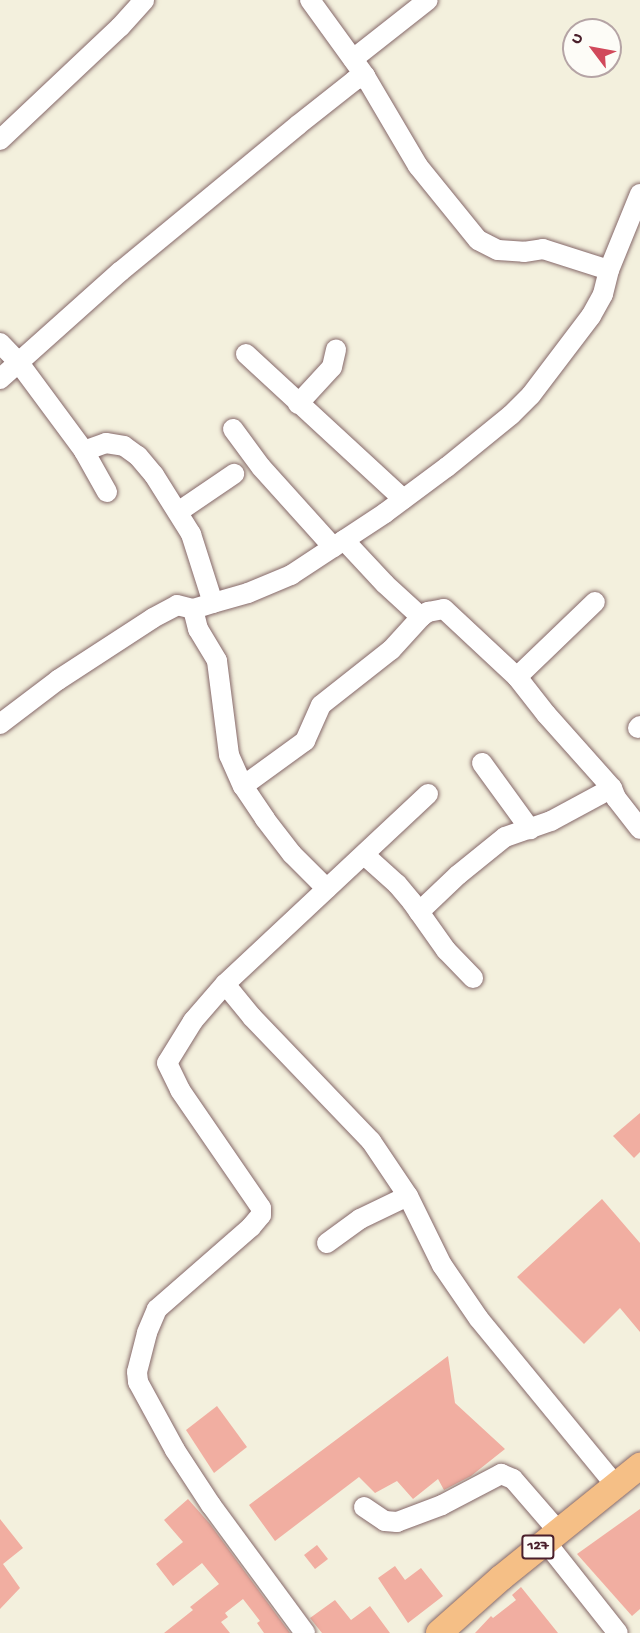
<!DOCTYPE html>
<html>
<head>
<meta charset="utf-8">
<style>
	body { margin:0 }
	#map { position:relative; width:640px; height:1633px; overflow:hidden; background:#f3f0dd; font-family:"Gochi Hand",sans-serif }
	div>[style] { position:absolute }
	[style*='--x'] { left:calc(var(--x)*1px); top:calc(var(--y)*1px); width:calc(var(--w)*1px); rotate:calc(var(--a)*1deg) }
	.building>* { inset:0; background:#f1aea1 }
	.roads { filter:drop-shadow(0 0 2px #856869) drop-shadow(0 0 2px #856869) }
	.minor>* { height:20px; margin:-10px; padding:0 10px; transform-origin:10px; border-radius:10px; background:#fff }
	.major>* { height:26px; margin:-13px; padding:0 13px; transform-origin:13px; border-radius:13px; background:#f5bf86 }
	span { translate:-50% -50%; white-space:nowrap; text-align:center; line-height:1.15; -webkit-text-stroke:5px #fdfcf7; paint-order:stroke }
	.shield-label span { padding:2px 4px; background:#fdfcf7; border:2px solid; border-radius:4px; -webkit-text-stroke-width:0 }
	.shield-label { font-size:15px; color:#4a1f2b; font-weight:700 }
	.north { position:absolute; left:562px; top:18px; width:60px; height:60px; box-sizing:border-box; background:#fdfcf7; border:2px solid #b5a4a5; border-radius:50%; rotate:302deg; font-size:16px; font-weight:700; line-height:24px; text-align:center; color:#4a1f2b }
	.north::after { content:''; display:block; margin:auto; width:21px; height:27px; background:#d1495b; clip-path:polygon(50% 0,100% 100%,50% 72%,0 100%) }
</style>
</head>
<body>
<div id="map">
	<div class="building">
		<div style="clip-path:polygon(640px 1113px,640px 1152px,634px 1158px,613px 1136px)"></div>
		<div style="clip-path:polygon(602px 1199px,640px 1243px,640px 1332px,620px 1308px,584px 1344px,517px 1277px)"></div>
		<div style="clip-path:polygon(448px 1356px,455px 1403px,505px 1449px,471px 1476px,444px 1490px,438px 1479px,413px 1499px,397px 1481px,375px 1493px,359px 1477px,275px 1541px,249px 1505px)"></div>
		<div style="clip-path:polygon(217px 1406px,247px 1447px,214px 1473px,186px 1430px)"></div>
		<div style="clip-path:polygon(188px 1499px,210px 1524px,290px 1633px,264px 1633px,257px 1623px,260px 1621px,243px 1599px,225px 1613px,228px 1617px,221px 1622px,230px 1633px,164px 1633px,193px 1610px,190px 1607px,219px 1584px,202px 1563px,173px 1586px,156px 1564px,183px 1542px,164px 1520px)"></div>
		<div style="clip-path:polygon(640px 1509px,640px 1609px,632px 1616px,577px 1554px)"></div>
		<div style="clip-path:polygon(0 1519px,23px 1548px,3px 1564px,20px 1588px,0 1609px)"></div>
		<div style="clip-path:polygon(317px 1545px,328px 1559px,315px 1569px,304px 1555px)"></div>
		<div style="clip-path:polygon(395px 1566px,405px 1580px,421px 1568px,443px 1596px,408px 1623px,378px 1578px)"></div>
		<div style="clip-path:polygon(521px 1587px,558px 1633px,475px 1633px,491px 1616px,493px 1618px,516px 1600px,512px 1595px)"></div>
		<div style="clip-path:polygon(335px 1600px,351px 1620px,370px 1606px,390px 1633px,322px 1633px,310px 1618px)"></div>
	</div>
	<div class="roads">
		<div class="minor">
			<div style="--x:310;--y:0;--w:94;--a:54.1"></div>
			<div style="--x:365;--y:76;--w:104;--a:59.5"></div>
			<div style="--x:418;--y:166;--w:95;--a:51"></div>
			<div style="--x:478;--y:240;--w:22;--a:27"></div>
			<div style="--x:498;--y:250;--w:26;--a:4"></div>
			<div style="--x:524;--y:252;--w:19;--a:-9"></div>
			<div style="--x:543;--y:249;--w:69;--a:17.7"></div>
			<div style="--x:353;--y:59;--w:95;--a:-38.2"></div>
			<div style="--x:0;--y:140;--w:165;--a:-43.3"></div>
			<div style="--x:120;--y:27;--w:36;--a:-48"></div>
			<div style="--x:0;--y:343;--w:28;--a:46"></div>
			<div style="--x:19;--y:363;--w:109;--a:53.5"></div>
			<div style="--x:84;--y:451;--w:47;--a:60.7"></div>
			<div style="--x:246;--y:354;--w:214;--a:42.7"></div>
			<div style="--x:0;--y:379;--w:162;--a:-41.8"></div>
			<div style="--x:121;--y:271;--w:229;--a:-39.5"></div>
			<div style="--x:298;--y:125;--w:73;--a:-38.3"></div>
			<div style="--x:355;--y:80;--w:11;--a:-22"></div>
			<div style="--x:298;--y:404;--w:50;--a:-47.4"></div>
			<div style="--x:332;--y:367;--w:18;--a:-77"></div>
			<div style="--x:233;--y:429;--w:47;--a:53.6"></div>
			<div style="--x:261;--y:467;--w:108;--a:48"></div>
			<div style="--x:84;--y:451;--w:23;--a:-20"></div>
			<div style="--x:106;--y:443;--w:18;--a:9"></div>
			<div style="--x:124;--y:446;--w:17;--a:36"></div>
			<div style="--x:138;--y:456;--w:25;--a:50"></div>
			<div style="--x:154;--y:475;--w:70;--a:57.9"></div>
			<div style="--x:191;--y:534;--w:72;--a:72.3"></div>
			<div style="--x:213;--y:603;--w:21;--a:163"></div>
			<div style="--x:193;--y:609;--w:21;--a:76"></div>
			<div style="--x:198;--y:629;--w:37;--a:59"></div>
			<div style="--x:217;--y:661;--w:95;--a:82.7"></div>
			<div style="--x:229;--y:755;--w:34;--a:66"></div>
			<div style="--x:243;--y:786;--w:40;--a:56"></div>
			<div style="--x:265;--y:819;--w:44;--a:52.4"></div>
			<div style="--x:292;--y:854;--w:49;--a:45"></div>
			<div style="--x:178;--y:512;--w:68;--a:-34.2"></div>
			<div style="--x:344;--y:540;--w:60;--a:47"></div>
			<div style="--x:385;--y:584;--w:49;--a:42.5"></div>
			<div style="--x:421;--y:617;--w:9;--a:-36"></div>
			<div style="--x:428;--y:612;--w:16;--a:-11"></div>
			<div style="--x:444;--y:609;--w:100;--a:43"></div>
			<div style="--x:517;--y:677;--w:47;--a:51.9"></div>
			<div style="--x:546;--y:714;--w:99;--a:48.3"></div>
			<div style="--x:612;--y:788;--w:11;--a:68"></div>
			<div style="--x:616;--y:798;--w:39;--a:52"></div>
			<div style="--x:213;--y:603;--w:36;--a:-16"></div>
			<div style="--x:248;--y:593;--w:47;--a:-22.7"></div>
			<div style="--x:291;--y:575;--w:113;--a:-33.4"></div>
			<div style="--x:385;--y:513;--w:77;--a:-36.6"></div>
			<div style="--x:447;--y:467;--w:82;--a:-39.1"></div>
			<div style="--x:511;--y:415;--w:28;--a:-45"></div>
			<div style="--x:531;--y:395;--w:99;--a:-52.8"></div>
			<div style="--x:591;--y:316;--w:25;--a:-61"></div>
			<div style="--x:603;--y:294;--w:25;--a:-76"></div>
			<div style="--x:609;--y:270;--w:82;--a:-67.8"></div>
			<div style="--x:517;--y:677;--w:108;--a:-43.9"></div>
			<div style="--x:0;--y:724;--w:73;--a:-37.2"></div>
			<div style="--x:58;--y:680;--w:113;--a:-33.1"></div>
			<div style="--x:153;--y:618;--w:27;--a:-28"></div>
			<div style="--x:177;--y:605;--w:16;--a:14"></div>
			<div style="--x:638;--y:728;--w:3;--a:-45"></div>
			<div style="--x:482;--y:763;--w:82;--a:54"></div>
			<div style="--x:243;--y:786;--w:77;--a:-36"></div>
			<div style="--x:305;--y:741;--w:39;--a:-66"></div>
			<div style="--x:321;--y:705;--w:89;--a:-38.2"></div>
			<div style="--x:391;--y:650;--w:45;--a:-47.7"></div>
			<div style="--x:428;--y:794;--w:278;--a:136.9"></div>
			<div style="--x:225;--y:984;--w:43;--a:50.7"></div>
			<div style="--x:252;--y:1017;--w:172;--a:46.2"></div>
			<div style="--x:371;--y:1141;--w:66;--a:56.1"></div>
			<div style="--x:408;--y:1196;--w:77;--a:63.8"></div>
			<div style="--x:442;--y:1265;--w:65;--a:55.6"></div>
			<div style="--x:479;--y:1319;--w:216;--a:50.6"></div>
			<div style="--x:367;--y:852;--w:7;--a:74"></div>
			<div style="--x:369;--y:859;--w:38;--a:42"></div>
			<div style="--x:397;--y:884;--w:23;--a:50"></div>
			<div style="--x:412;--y:902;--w:59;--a:54.7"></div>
			<div style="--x:446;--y:950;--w:39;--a:46"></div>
			<div style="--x:419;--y:912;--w:54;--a:-43.5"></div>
			<div style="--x:458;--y:875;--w:60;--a:-39"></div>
			<div style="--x:505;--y:837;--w:49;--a:-19.2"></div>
			<div style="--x:551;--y:821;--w:69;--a:-28.4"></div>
			<div style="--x:225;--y:984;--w:49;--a:130.9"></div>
			<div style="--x:193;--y:1021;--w:49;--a:121.8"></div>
			<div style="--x:167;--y:1063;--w:30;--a:64"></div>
			<div style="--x:180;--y:1090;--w:143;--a:55.5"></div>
			<div style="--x:261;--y:1208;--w:7;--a:90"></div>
			<div style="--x:261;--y:1215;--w:16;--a:130"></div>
			<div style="--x:251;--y:1227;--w:125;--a:138.9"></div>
			<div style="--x:157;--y:1309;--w:26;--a:113"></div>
			<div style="--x:147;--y:1333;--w:40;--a:104.4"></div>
			<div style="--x:137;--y:1372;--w:10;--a:84"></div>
			<div style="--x:138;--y:1382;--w:77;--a:61.4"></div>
			<div style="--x:175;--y:1450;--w:66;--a:56.8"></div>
			<div style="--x:211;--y:1505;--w:159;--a:53.7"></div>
			<div style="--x:327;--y:1243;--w:41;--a:-36"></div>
			<div style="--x:360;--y:1219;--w:53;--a:-25.6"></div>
			<div style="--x:364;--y:1507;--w:25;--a:34"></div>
			<div style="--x:385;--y:1521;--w:12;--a:5"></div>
			<div style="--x:397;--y:1522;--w:48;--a:-20.7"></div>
			<div style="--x:442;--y:1505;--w:67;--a:-27.7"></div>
			<div style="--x:501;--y:1474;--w:13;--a:23"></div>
			<div style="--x:513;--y:1479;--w:69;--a:49.1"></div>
			<div style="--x:545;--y:1541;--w:117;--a:51.6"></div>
		</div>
		<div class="major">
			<div style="--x:439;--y:1633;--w:83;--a:-41.6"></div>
			<div style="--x:501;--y:1578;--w:179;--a:-38.9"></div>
		</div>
	</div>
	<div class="shield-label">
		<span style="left:538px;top:1547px">127</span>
	</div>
	<div class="north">U</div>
</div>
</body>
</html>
